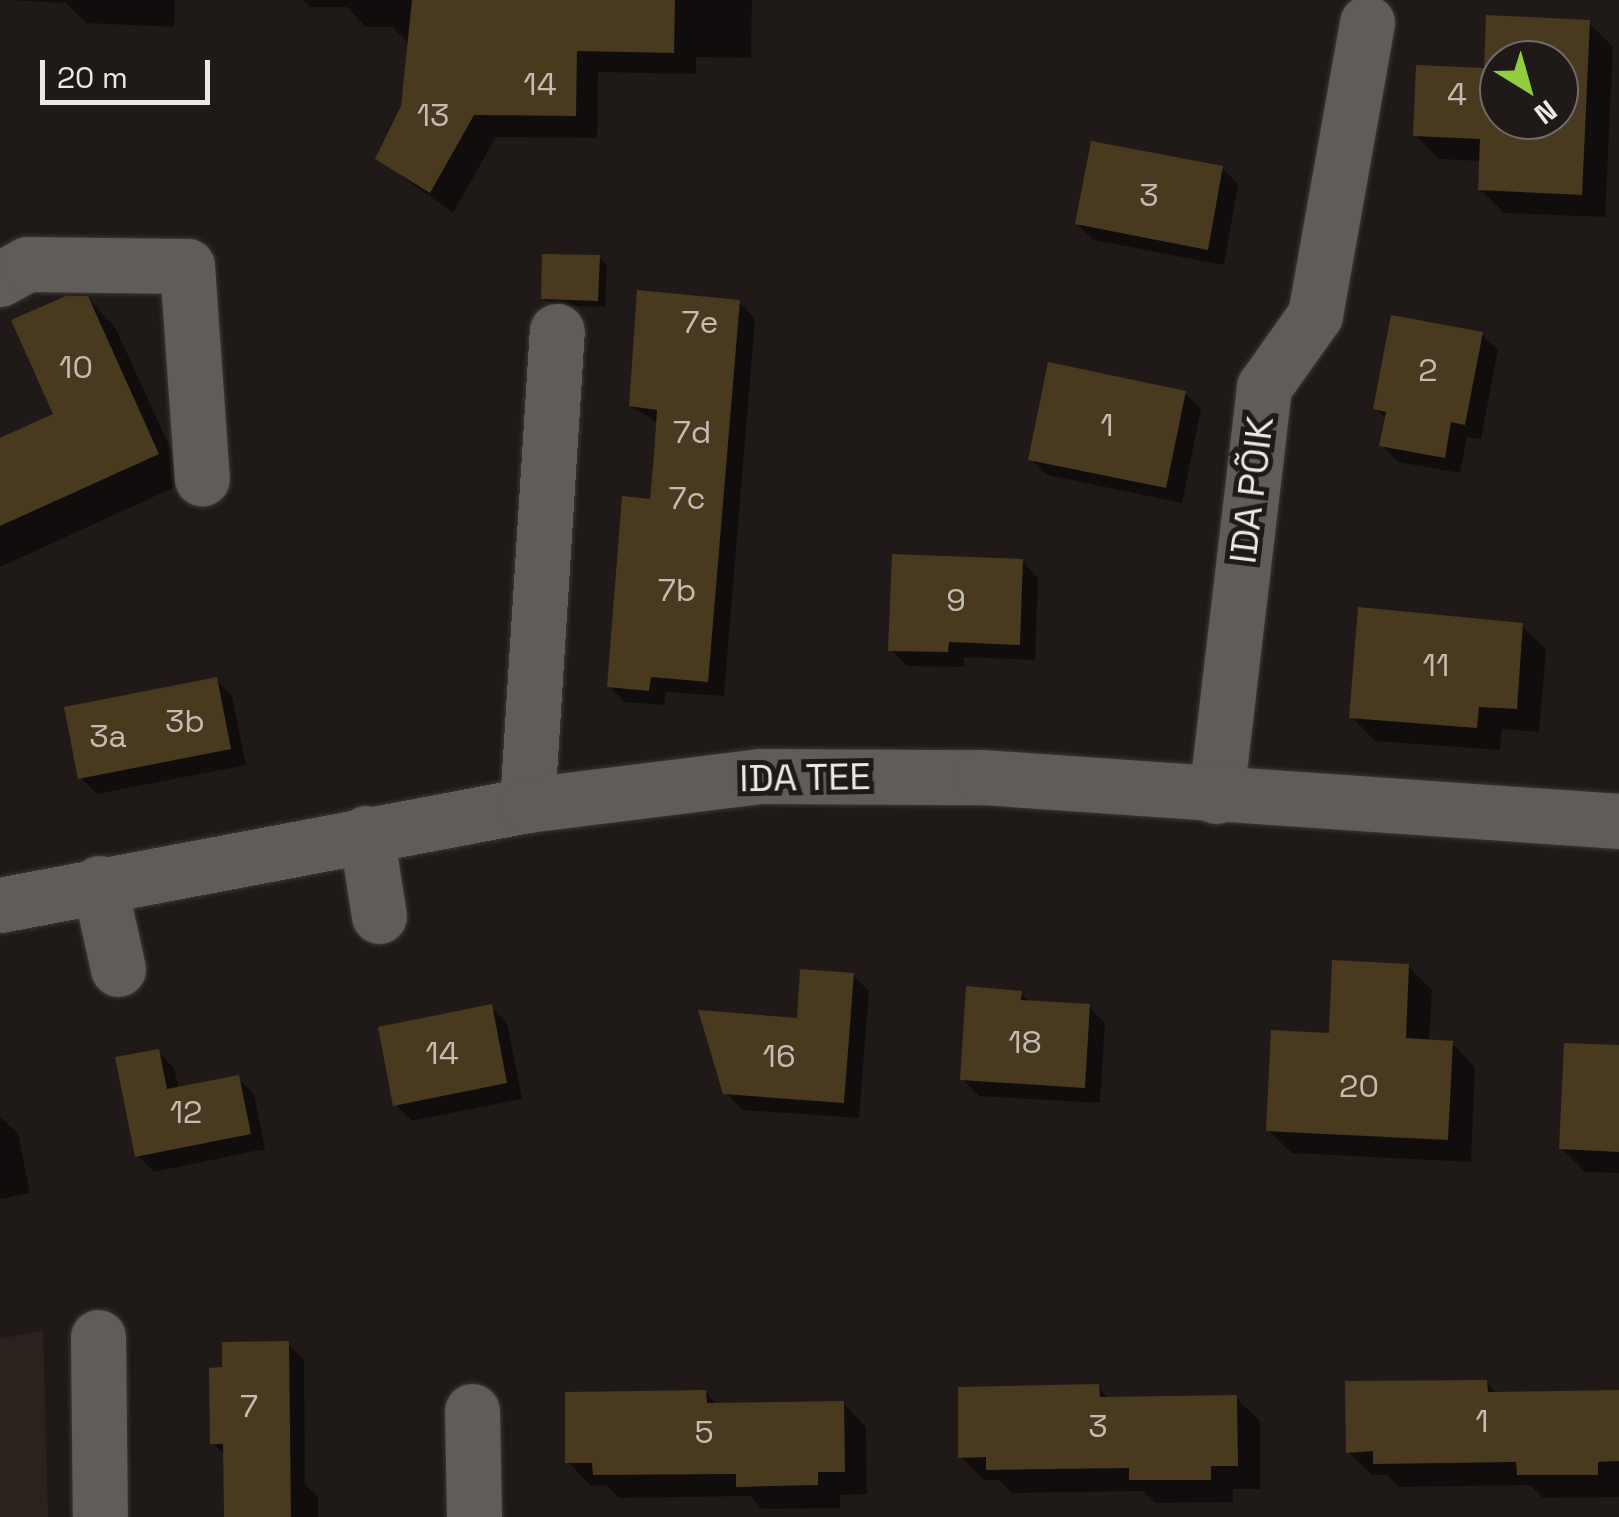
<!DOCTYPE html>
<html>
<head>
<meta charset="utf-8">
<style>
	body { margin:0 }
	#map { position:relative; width:1619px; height:1517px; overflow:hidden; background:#1f1a18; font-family:"Space Grotesk",sans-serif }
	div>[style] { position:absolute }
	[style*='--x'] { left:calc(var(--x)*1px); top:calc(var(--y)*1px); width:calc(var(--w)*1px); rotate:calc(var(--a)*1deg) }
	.built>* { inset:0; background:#2c221d }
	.shadow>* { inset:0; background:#0007 }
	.building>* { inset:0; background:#49391e }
	.roads { filter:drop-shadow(0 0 2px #3b3736) drop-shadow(0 0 2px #3b3736) }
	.minor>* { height:55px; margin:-27.5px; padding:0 27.5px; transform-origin:27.5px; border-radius:27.5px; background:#615b59 }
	span { translate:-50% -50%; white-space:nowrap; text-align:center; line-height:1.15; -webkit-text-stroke:10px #1f1a18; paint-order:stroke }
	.number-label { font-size:32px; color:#c3bcb5 }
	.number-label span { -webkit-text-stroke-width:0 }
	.street-label { font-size:38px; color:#ece8e7 }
	.north { position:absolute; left:1479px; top:40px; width:100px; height:100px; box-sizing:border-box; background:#1f1a18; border:2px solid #716c6b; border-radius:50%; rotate:143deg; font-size:28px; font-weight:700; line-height:40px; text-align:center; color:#ece8e7 }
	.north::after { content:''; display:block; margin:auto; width:35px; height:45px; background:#92cd3e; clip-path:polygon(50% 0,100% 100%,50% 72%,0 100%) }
	.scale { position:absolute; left:40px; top:60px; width:170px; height:45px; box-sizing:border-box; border:5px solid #ece8e7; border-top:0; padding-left:12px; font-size:30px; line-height:35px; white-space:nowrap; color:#ece8e7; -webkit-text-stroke:8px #1f1a18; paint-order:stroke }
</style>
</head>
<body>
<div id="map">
	<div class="built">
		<div style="clip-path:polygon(43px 1330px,48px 1517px,0 1517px,0 1339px)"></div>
	</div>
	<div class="shadow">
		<div style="clip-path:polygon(10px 0,175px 0,174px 27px,86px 23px,66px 3px)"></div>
		<div style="clip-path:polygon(303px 0,752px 0,751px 58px,696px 57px,696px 74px,598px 72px,597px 138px,496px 137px,453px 213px,378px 159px,403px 107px,410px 45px,392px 27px,366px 27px,347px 7px,310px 7px)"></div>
		<div style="clip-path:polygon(evenodd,1489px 18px,1589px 23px,1613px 47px,1605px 217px,1504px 213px,1480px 189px,1482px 161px,1439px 159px,1415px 135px,1487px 71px,1489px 18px,1499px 60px,1559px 60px,1559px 120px,1499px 120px,1499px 60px)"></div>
		<div style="clip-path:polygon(1222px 168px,1238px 184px,1224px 265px,1093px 240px,1077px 224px)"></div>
		<div style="clip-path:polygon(599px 258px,607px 265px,605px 307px,551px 305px,543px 298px)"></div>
		<div style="clip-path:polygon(87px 298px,115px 327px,186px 482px,0 567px,0 441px,56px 415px)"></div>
		<div style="clip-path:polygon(739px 302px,755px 319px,724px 696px,666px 692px,664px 705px,625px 702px,609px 686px,652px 501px,658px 423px,631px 406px)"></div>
		<div style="clip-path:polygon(1481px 334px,1498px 350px,1481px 439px,1467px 437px,1460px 473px,1398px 462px,1382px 446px,1387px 420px,1376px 408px)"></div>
		<div style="clip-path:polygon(1185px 393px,1201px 409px,1182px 503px,1047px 475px,1031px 459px)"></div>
		<div style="clip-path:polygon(1022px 561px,1038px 578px,1035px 660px,964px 657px,964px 667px,907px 666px,891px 650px)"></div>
		<div style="clip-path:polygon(1522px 626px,1546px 649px,1539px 732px,1502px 729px,1500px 750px,1375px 741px,1352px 717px)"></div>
		<div style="clip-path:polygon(216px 680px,232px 696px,246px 765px,97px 794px,80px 777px)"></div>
		<div style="clip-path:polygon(1408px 966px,1432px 990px,1429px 1042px,1452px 1043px,1475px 1067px,1471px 1162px,1292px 1153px,1268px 1130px,1331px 1035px)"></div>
		<div style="clip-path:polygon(852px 975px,869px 991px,859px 1118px,742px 1110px,726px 1093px)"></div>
		<div style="clip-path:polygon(1021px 994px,1031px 1003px,1089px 1007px,1105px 1023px,1100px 1103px,979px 1096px,963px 1080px)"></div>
		<div style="clip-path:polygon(491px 1007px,507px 1023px,522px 1099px,412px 1121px,396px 1105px)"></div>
		<div style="clip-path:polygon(1619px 1048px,1619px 1173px,1585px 1172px,1561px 1148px)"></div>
		<div style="clip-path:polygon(158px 1052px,174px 1068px,179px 1090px,238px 1078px,254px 1094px,265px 1149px,154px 1172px,138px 1156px)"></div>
		<div style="clip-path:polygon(0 1117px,18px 1133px,30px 1193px,0 1199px)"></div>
		<div style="clip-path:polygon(288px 1344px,304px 1360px,305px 1484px,318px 1497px,318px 1517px,227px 1517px,226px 1456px,213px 1443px,225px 1370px)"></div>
		<div style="clip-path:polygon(1486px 1382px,1499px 1395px,1619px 1393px,1619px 1497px,1543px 1498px,1530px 1485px,1399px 1487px,1387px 1475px,1372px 1475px,1348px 1452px)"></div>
		<div style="clip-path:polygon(1098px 1387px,1111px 1400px,1236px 1398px,1260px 1421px,1260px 1489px,1233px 1489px,1233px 1502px,1155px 1503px,1143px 1491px,1012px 1493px,999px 1480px,984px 1480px,961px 1457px)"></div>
		<div style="clip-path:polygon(705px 1392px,718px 1405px,843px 1403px,866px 1427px,867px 1494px,840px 1495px,840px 1508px,762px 1509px,750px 1496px,619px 1498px,606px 1485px,591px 1486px,568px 1462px)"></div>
	</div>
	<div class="building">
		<div style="clip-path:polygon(412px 0,675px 0,674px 53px,577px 51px,576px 116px,474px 115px,430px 193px,375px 159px,401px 106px)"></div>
		<div style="clip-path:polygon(evenodd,1486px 15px,1590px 20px,1582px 195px,1478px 190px,1480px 139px,1413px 136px,1416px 65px,1484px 68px,1486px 15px,1499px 60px,1559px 60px,1559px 120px,1499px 120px,1499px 60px)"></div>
		<div style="clip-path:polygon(1091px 141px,1223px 166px,1208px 250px,1075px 224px)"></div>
		<div style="clip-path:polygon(542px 254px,600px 255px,598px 301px,541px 299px)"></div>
		<div style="clip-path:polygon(637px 290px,740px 300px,708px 682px,651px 677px,649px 691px,607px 687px,622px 496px,650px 499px,654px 455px,657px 410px,629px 406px)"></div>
		<div style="clip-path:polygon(66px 296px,88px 296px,159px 454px,0 526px,0 438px,53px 414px,11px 320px)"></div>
		<div style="clip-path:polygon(1391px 315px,1483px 332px,1465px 425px,1451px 422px,1445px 458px,1379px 446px,1386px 412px,1373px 409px)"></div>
		<div style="clip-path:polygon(1048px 362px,1186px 391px,1166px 488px,1028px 460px)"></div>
		<div style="clip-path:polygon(892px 554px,1023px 559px,1020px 645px,949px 642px,948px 652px,888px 651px)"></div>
		<div style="clip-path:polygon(1358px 607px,1523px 623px,1517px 709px,1479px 707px,1477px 728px,1349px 718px)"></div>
		<div style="clip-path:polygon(217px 677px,231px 749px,78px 779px,64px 707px)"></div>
		<div style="clip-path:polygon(1332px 960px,1409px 964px,1406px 1038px,1453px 1041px,1448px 1140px,1266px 1131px,1271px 1030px,1329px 1033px)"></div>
		<div style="clip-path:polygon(800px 969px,854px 973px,844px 1103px,723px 1094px,698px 1010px,797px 1018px)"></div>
		<div style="clip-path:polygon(966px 986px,1022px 991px,1021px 1000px,1090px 1004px,1085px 1088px,960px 1080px)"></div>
		<div style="clip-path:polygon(492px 1004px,507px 1083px,393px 1106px,378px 1027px)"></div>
		<div style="clip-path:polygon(1564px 1043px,1619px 1045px,1619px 1152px,1559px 1149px)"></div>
		<div style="clip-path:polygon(159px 1049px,167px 1089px,239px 1075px,251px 1134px,135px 1157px,115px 1057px)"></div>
		<div style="clip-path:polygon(289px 1341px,291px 1517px,224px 1517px,223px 1444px,210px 1444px,209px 1368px,222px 1367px,222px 1342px)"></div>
		<div style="clip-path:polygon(1487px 1380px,1488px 1392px,1619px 1390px,1619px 1461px,1598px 1462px,1598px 1475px,1517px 1475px,1516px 1462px,1373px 1464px,1373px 1451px,1346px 1453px,1345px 1381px)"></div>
		<div style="clip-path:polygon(1099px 1384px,1100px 1397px,1237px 1395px,1238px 1466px,1211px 1466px,1211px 1480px,1129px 1480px,1129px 1468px,986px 1470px,986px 1457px,958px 1458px,958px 1387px)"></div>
		<div style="clip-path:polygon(706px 1390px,707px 1403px,844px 1401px,845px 1472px,818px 1472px,818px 1485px,736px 1487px,736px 1474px,593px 1475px,592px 1463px,565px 1463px,565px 1392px)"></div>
	</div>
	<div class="roads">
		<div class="minor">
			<div style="--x:0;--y:279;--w:31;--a:-29"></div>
			<div style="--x:27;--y:264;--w:160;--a:0.7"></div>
			<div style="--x:187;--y:266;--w:213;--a:86"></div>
			<div style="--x:1216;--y:796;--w:412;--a:-83.3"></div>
			<div style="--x:1264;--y:387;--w:88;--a:-54.7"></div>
			<div style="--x:1315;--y:315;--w:297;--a:-79.9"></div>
			<div style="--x:527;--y:805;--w:475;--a:-86.4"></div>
			<div style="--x:366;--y:833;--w:84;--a:81.1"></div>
			<div style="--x:99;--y:883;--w:88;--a:77.5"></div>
			<div style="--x:0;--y:905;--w:536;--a:-10.74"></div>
			<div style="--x:527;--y:805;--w:235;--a:-7.1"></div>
			<div style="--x:760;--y:776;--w:222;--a:0.3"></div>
			<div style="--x:982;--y:777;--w:639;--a:3.95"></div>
			<div style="--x:98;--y:1337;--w:180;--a:89.4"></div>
			<div style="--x:472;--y:1411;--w:106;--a:88.9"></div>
		</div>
	</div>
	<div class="number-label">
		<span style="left:540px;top:84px">14</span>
		<span style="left:1457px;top:94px">4</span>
		<span style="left:433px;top:115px">13</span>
		<span style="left:1149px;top:195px">3</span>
		<span style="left:700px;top:322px">7e</span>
		<span style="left:76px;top:367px">10</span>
		<span style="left:1428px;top:370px">2</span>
		<span style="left:1107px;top:425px">1</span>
		<span style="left:692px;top:432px">7d</span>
		<span style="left:687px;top:498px">7c</span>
		<span style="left:677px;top:590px">7b</span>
		<span style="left:956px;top:600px">9</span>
		<span style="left:1436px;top:665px">11</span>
		<span style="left:185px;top:721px">3b</span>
		<span style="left:108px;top:736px">3a</span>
		<span style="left:1025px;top:1042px">18</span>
		<span style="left:442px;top:1053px">14</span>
		<span style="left:779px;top:1056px">16</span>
		<span style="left:1359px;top:1086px">20</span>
		<span style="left:186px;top:1112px">12</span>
		<span style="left:249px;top:1406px">7</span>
		<span style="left:1482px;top:1421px">1</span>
		<span style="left:1098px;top:1426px">3</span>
		<span style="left:704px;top:1432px">5</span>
	</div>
	<div class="street-label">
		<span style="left:1252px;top:490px;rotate:-83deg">IDA PÕIK</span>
		<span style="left:805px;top:778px;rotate:-1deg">IDA TEE</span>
	</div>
	<div class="north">N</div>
	<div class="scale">20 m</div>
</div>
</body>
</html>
